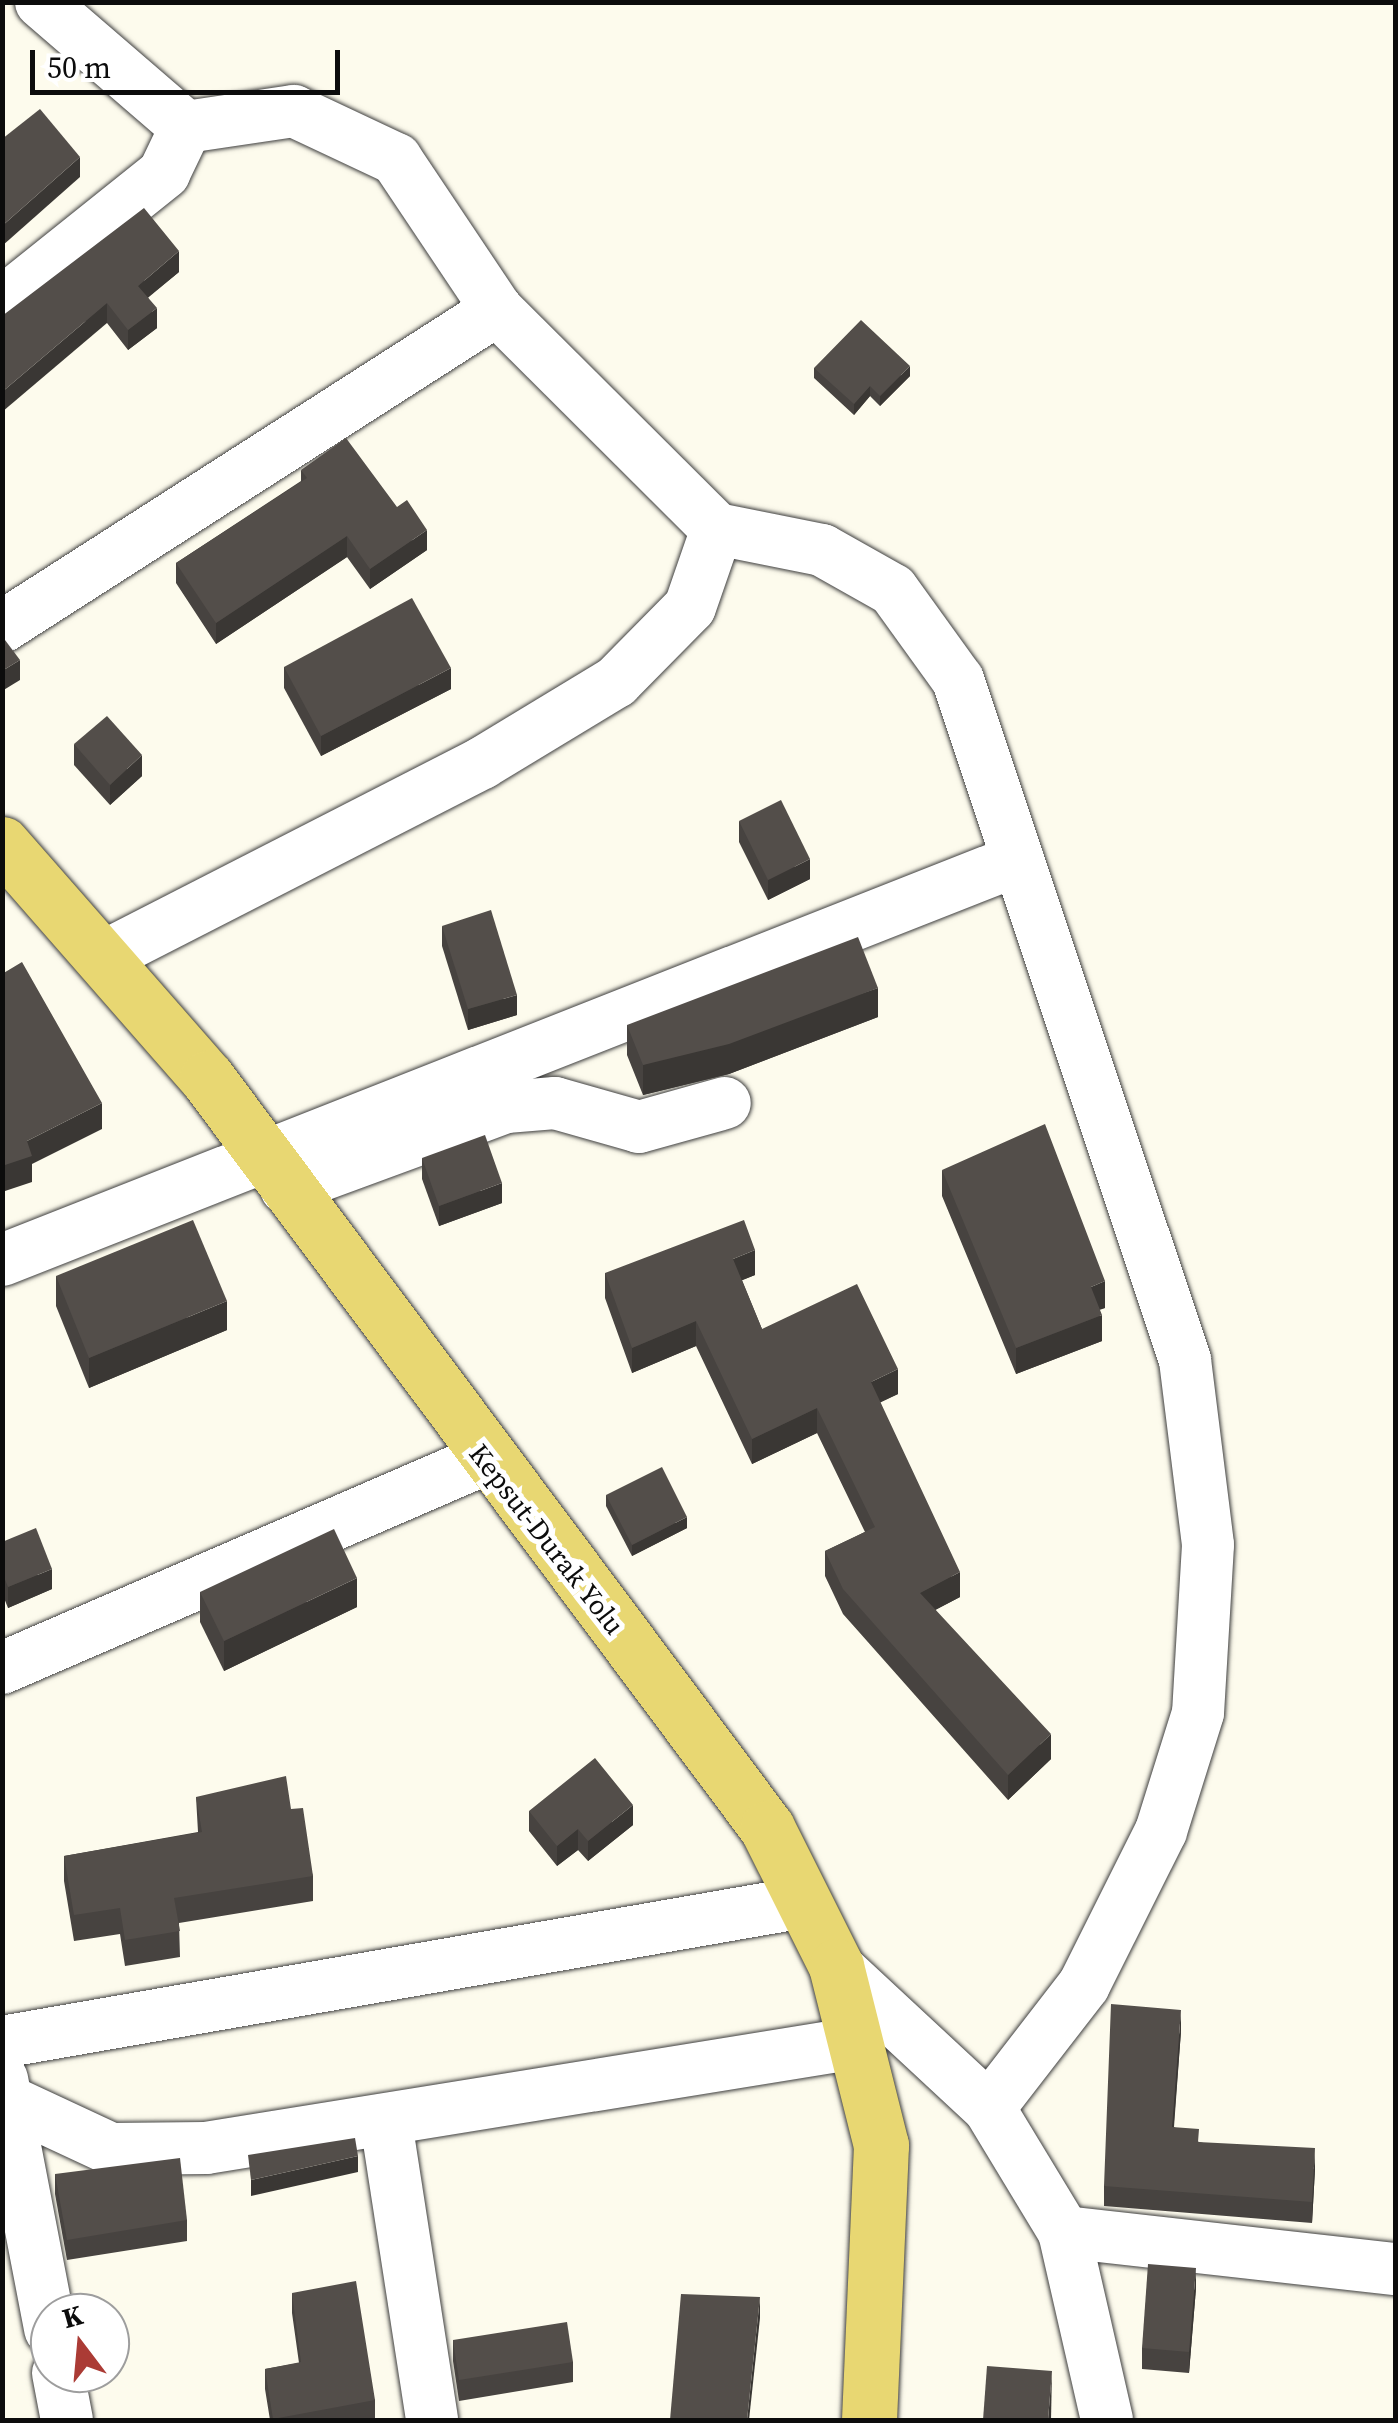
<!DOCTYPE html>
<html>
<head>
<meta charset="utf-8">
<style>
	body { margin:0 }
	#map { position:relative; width:1398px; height:2423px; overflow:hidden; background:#fdfbed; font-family:"Source Serif 4",serif }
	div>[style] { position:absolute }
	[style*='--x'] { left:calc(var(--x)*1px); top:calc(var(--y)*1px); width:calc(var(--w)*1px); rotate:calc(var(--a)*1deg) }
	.roads { filter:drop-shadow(0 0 2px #3f3f3f) drop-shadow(0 0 2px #3f3f3f) }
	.minor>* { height:52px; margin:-26px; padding:0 26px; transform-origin:26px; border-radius:26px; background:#fff }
	.major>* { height:55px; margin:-27.5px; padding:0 27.5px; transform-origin:27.5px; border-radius:27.5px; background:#e8d772 }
	.wall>* { inset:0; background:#474340 }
	.shaded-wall>* { inset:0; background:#3a3734 }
	.building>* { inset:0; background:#534e4a }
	span { translate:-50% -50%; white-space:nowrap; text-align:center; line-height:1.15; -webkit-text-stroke:10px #fff; paint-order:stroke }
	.street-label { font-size:28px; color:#0c0c0c }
	.frame { position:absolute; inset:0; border:5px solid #0c0c0c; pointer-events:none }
	.north { position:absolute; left:30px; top:2293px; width:100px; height:100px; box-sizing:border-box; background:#fff; border:2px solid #9e9e9e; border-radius:50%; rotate:344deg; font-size:28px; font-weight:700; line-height:40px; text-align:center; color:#0c0c0c }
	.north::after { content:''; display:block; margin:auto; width:35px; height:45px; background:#ab3b35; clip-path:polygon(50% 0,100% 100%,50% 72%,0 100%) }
	.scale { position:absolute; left:30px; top:50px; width:310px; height:45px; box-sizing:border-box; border:5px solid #0c0c0c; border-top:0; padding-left:12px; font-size:30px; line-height:35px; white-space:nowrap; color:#0c0c0c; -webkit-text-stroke:8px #fff; paint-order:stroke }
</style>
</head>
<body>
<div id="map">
	<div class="roads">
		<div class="minor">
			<div style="--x:41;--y:2;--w:191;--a:40.8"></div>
			<div style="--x:186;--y:127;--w:109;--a:-8.4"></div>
			<div style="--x:294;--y:111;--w:113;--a:25.2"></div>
			<div style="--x:396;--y:159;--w:182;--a:56.2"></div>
			<div style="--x:497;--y:310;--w:310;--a:44.9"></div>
			<div style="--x:717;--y:529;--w:107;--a:11.3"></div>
			<div style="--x:822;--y:550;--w:81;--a:29.4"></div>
			<div style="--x:893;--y:590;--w:111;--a:54.2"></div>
			<div style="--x:958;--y:680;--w:717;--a:71.54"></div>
			<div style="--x:1185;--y:1360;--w:186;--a:82.9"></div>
			<div style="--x:1208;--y:1545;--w:168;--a:93.4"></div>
			<div style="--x:1198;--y:1713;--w:124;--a:107.4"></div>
			<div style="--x:1161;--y:1831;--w:172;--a:116.6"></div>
			<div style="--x:1084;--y:1985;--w:155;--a:127.7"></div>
			<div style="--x:2;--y:303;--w:208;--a:-38.7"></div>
			<div style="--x:164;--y:173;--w:51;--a:-64.4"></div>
			<div style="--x:2;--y:627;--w:588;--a:-32.64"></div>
			<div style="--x:103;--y:957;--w:426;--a:-27.1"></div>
			<div style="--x:482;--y:763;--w:157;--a:-31.2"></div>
			<div style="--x:616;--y:682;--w:105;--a:-45.4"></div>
			<div style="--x:690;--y:607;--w:83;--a:-70.9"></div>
			<div style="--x:286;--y:1188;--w:234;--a:-20.2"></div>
			<div style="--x:506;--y:1107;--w:49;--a:-4.7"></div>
			<div style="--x:555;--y:1103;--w:87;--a:15.9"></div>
			<div style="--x:639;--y:1127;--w:89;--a:-15.6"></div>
			<div style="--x:2;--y:1260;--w:1092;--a:-21.49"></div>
			<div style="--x:2;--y:1668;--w:526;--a:-23.4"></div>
			<div style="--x:836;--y:1966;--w:209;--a:42.9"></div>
			<div style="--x:989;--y:2108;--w:145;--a:58.8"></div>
			<div style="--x:1064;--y:2232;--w:193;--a:77.1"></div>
			<div style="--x:2;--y:2042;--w:814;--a:-9.9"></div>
			<div style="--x:2;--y:2079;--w:255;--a:79.1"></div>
			<div style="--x:6;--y:2100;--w:116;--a:25"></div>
			<div style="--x:111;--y:2149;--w:95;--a:-0.6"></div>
			<div style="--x:206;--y:2148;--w:658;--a:-9.18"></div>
			<div style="--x:386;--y:2122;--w:302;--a:81.2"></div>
			<div style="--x:1064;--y:2232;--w:334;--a:6.4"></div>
			<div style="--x:58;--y:2373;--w:48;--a:79.2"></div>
		</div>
		<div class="major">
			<div style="--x:2;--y:844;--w:311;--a:48.8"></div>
			<div style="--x:207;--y:1078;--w:936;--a:53.25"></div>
			<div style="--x:767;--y:1828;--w:154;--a:63.4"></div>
			<div style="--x:836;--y:1966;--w:185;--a:75.9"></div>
			<div style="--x:881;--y:2145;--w:275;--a:92.5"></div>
		</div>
	</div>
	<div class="wall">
		<div style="clip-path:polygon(179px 272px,148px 297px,157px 328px,128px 350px,107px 323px,2px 316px)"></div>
		<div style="clip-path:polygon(814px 368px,910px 376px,880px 406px,870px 396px,854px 415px,814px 378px)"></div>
		<div style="clip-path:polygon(301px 470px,427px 550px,370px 589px,347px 557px,216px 644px,176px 583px,176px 563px,301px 481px)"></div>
		<div style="clip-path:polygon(284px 667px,451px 689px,321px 756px,284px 688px)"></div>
		<div style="clip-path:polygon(74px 744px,142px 776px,110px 805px,74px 765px)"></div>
		<div style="clip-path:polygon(739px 821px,810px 879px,768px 900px,739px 842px)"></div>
		<div style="clip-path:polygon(442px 926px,517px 1015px,468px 1030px,442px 946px)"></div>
		<div style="clip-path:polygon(878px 1017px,729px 1074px,643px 1095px,627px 1055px,627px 1025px)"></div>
		<div style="clip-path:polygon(422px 1158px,502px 1203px,439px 1226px,422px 1179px)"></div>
		<div style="clip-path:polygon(942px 1170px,1105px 1308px,1099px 1309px,1102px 1341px,1016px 1374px,942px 1196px)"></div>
		<div style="clip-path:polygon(605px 1273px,755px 1275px,742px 1280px,762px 1329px,898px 1394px,880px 1402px,960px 1597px,935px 1610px,1051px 1759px,1008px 1800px,843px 1614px,825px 1576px,825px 1551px,865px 1532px,817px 1433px,752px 1464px,696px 1346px,632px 1373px,605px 1298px)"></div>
		<div style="clip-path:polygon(56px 1276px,227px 1330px,89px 1388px,56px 1306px)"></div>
		<div style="clip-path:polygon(606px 1495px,687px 1528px,632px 1556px,606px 1506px)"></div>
		<div style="clip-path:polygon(2px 1542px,52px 1589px,8px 1608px,2px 1593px)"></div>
		<div style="clip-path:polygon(200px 1592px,357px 1607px,224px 1671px,200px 1622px)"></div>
		<div style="clip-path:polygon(196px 1797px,291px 1809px,313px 1876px,313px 1901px,179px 1923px,180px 1957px,125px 1966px,120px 1934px,74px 1941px,64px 1881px,64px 1856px,198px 1832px)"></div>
		<div style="clip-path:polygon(529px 1811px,633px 1825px,588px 1861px,578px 1850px,557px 1866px,529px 1831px)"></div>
		<div style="clip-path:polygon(1181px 2031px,1174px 2127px,1199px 2142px,1315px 2169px,1312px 2223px,1104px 2206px,1104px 2186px)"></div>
		<div style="clip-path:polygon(55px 2174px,187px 2220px,187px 2241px,67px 2260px,55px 2194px)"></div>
		<div style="clip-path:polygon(1196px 2288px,1189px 2373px,1142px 2369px,1142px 2348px)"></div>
		<div style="clip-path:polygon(292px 2293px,375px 2400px,375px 2420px,270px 2420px,265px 2389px,265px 2369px,299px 2363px,292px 2313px)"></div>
		<div style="clip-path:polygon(453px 2340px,573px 2362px,573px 2382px,459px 2401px,453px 2361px)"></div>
	</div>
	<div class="shaded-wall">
		<div style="clip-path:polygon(80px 157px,80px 177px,2px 246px,2px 226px)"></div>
		<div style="clip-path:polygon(179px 251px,179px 272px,138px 306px,138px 286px)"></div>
		<div style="clip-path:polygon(107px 303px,107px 323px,2px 412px,2px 392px)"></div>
		<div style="clip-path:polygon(157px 308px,157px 328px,128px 350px,128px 330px)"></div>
		<div style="clip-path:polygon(910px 366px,910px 376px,880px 406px,880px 396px)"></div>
		<div style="clip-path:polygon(870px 386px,870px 396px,854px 415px,854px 404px)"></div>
		<div style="clip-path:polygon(427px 530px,427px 550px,370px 589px,370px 569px)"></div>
		<div style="clip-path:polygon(347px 536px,347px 557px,216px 644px,216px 623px)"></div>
		<div style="clip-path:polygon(20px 660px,20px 680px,2px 691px,2px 671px)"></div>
		<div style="clip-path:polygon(451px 668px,451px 689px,321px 756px,321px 736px)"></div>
		<div style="clip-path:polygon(142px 755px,142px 776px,110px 805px,110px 785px)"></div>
		<div style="clip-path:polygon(810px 859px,810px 879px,768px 900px,768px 880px)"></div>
		<div style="clip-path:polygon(878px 988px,878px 1017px,729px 1074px,643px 1095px,643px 1065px)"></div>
		<div style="clip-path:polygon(517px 995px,517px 1015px,468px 1030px,468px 1009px)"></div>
		<div style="clip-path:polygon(102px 1103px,102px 1129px,32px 1164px,32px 1182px,2px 1192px,2px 1166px,27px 1141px)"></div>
		<div style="clip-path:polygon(502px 1183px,502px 1203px,439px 1226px,439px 1206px)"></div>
		<div style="clip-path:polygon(755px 1250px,755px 1275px,733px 1284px,733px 1259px)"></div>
		<div style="clip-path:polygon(1105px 1281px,1105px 1308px,1091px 1313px,1091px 1287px)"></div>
		<div style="clip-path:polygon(227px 1301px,227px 1330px,89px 1388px,89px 1358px)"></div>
		<div style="clip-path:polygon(1102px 1315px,1102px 1341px,1016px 1374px,1016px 1348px)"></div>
		<div style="clip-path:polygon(696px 1321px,696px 1346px,632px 1373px,632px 1348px)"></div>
		<div style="clip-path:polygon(898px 1369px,898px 1394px,871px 1407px,871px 1382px)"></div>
		<div style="clip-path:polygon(817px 1408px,817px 1433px,752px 1464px,752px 1439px)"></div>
		<div style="clip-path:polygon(687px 1517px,687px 1528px,632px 1556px,632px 1545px)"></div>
		<div style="clip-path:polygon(52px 1569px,52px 1589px,8px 1608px,8px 1587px)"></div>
		<div style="clip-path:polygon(960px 1572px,960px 1597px,920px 1618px,920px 1593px)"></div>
		<div style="clip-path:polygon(357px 1578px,357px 1607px,224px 1671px,224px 1641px)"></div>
		<div style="clip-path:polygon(1051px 1734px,1051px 1759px,1008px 1800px,1008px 1775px)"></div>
		<div style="clip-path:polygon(633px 1805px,633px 1825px,588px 1861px,588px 1841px)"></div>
		<div style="clip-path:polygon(578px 1829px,578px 1850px,557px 1866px,557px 1846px)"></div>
		<div style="clip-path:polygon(1181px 2010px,1181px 2031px,1172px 2147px,1172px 2127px)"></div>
		<div style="clip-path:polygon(1315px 2148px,1315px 2169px,1312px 2223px,1312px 2202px)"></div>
		<div style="clip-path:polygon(358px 2156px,358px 2172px,251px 2196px,251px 2180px)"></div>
		<div style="clip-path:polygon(1196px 2268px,1196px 2288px,1189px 2373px,1189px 2352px)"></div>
		<div style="clip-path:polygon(760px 2297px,760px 2318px,749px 2420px,747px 2420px)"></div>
		<div style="clip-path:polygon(1052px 2371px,1051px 2420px,1048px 2420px)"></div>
	</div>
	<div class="building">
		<div style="clip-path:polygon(40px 109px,80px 157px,2px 226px,2px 139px)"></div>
		<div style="clip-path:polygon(144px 208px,179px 251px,138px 286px,157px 308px,128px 330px,107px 303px,2px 392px,2px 316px)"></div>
		<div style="clip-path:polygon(861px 320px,910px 366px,880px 396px,870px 386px,854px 404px,814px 368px)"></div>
		<div style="clip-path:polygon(346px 438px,397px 507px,407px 500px,427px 530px,370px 569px,347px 536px,216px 623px,176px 563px,307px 478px,301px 470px)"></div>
		<div style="clip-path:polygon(412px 598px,451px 668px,321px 736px,284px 667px)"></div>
		<div style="clip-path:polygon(2px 636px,20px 660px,2px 671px)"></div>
		<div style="clip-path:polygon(107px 716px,142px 755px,110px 785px,74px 744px)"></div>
		<div style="clip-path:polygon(781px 800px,810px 859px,768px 880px,739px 821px)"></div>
		<div style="clip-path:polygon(491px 910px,517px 995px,468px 1009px,442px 926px)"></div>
		<div style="clip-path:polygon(858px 937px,878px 988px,729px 1044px,643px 1065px,627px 1025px)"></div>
		<div style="clip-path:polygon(22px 962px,102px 1103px,27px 1141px,32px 1156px,2px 1166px,2px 974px)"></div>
		<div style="clip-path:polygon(1045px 1124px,1105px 1281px,1091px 1287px,1102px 1315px,1016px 1348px,942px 1170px)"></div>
		<div style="clip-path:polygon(485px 1135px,502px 1183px,439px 1206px,422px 1158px)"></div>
		<div style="clip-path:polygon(193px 1220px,227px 1301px,89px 1358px,56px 1276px)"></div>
		<div style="clip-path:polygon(744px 1220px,755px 1250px,733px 1259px,762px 1329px,857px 1284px,898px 1369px,871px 1382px,960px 1572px,920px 1593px,1051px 1734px,1008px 1775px,843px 1589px,825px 1551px,875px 1527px,817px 1408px,752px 1439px,696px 1321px,632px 1348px,605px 1273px)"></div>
		<div style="clip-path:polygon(662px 1467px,687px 1517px,632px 1545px,606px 1495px)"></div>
		<div style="clip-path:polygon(36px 1528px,52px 1569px,8px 1587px,2px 1572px,2px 1542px)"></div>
		<div style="clip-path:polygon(334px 1529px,357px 1578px,224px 1641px,200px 1592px)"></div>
		<div style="clip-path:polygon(595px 1758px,633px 1805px,588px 1841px,578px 1829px,557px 1846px,529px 1811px)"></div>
		<div style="clip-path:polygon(286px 1776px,291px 1809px,303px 1808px,313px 1876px,174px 1898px,180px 1931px,125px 1940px,120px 1908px,74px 1915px,64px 1856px,202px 1832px,196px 1797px)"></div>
		<div style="clip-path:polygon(1111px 2004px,1181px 2010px,1172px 2127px,1199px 2129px,1198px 2142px,1315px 2148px,1312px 2202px,1104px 2186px)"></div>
		<div style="clip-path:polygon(355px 2138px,358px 2156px,251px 2180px,248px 2155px)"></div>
		<div style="clip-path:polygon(180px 2158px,187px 2220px,67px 2240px,55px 2174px)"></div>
		<div style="clip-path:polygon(1148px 2264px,1196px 2268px,1189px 2352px,1142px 2348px)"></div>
		<div style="clip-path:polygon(356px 2281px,375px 2400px,273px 2419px,265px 2369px,301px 2362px,292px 2293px)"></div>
		<div style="clip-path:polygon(681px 2294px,760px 2297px,747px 2420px,670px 2420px)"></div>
		<div style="clip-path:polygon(567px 2322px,573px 2362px,459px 2380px,453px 2340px)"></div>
		<div style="clip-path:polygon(987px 2366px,1052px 2371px,1048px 2420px,983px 2420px)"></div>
		<div style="clip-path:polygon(1235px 2418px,1236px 2420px,1180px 2420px)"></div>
	</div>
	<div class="street-label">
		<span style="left:547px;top:1539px;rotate:52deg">Kepsut-Durak Yolu</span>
	</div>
	<div class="frame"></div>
	<div class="north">K</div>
	<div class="scale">50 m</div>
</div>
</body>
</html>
